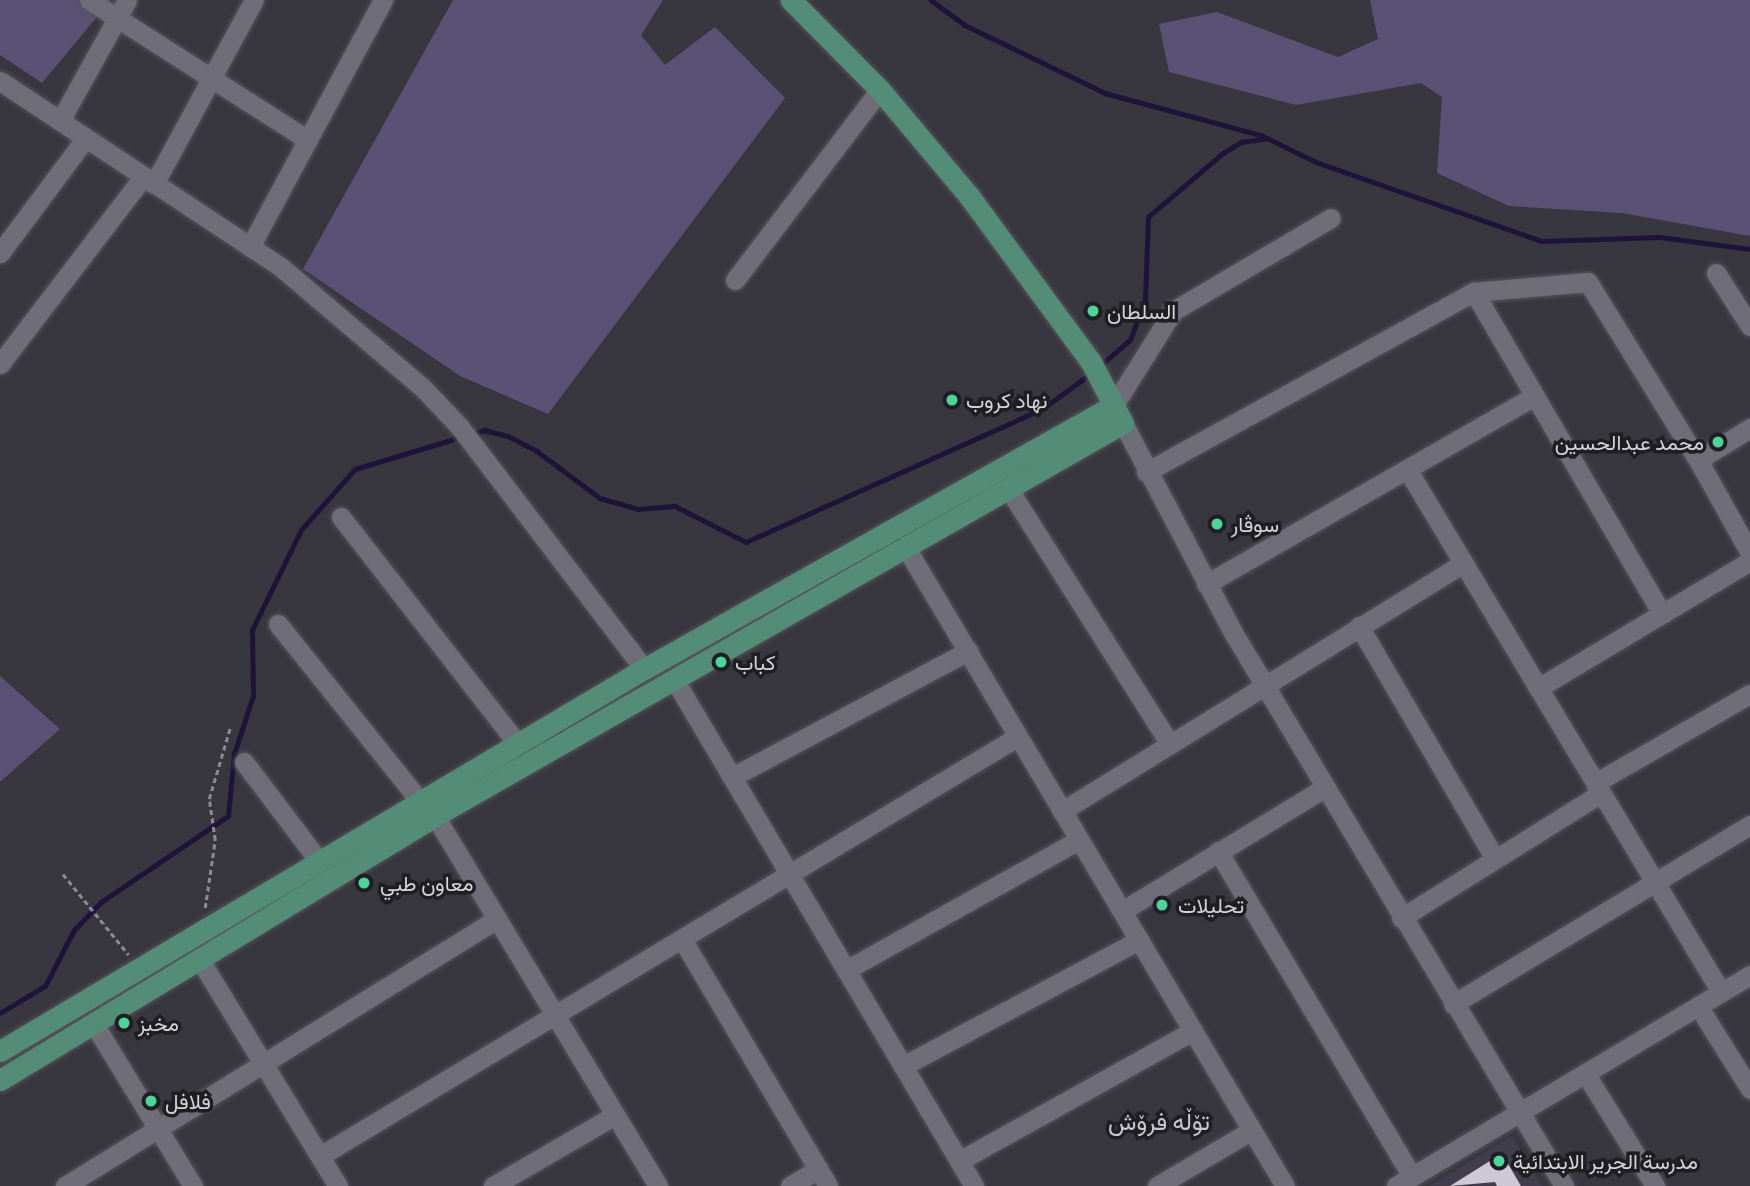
<!DOCTYPE html>
<html>
<head>
<meta charset="utf-8">
<style>
	body { margin:0 }
	#map { position:relative; width:1750px; height:1186px; overflow:hidden; background:#38363e; font-family:"Titillium Web",Vazirmatn,sans-serif }
	div>[style] { position:absolute }
	[style*='--x'] { left:calc(var(--x)*1px); top:calc(var(--y)*1px); width:calc(var(--w)*1px); rotate:calc(var(--a)*1deg) }
	.built>* { inset:0; background:#413d4c }
	.green>* { inset:0; background:#5b5175 }
	.stream>* { height:4.5px; margin:-2.25px; padding:0 2.25px; transform-origin:2.25px; border-radius:2.25px; background:#201339 }
	.building>* { inset:0; background:#ccc9d4 }
	.path>* { height:2.5px; margin-top:-1.25px; transform-origin:0; background:repeating-linear-gradient(90deg,#8d8c92 0 5px,transparent 0 8.5px) }
	.roads { filter:drop-shadow(0 0 2px #56545b) drop-shadow(0 0 2px #56545b) }
	.minor>* { height:19px; margin:-9.5px; padding:0 9.5px; transform-origin:9.5px; border-radius:9.5px; background:#6f6d77 }
	.major>* { height:21px; margin:-10.5px; padding:0 10.5px; transform-origin:10.5px; border-radius:10.5px; background:#548d77 }
	.dots>* { width:19px; height:19px; translate:-50% -50%; box-sizing:border-box; border:4px solid #1f1e22; border-radius:50% }
	span { translate:-50% -50%; white-space:nowrap; text-align:center; line-height:1.15; -webkit-text-stroke:7px #1f1e22; paint-order:stroke }
	.poi-label { font-size:21px; color:#d5d4d9 }
	.left { translate:0 -50%; text-align:left }
	.right { translate:-100% -50%; text-align:right }
	.quarter-label { font-size:24px; color:#cac7d2 }
</style>
</head>
<body>
<div id="map">
	<div class="built">
		<div style="clip-path:polygon(1512px 1136px,1542px 1186px,1429px 1186px)"></div>
	</div>
	<div class="green">
		<div style="clip-path:polygon(0 0,111px 0,42px 83px,0 55px)"></div>
		<div style="clip-path:polygon(453px 0,663px 0,641px 35px,665px 65px,715px 27px,785px 98px,548px 414px,460px 376px,303px 269px)"></div>
		<div style="clip-path:polygon(1370px 0,1750px 0,1750px 236px,1622px 213px,1509px 206px,1437px 173px,1442px 97px,1421px 83px,1296px 105px,1169px 72px,1159px 24px,1217px 12px,1338px 57px,1378px 39px)"></div>
		<div style="clip-path:polygon(0 676px,60px 729px,0 782px)"></div>
	</div>
	<div class="stream">
		<div style="--x:931;--y:0;--w:42;--a:36.3"></div>
		<div style="--x:965;--y:25;--w:156;--a:25.9"></div>
		<div style="--x:1105;--y:93;--w:162;--a:15.1"></div>
		<div style="--x:1261;--y:135;--w:61;--a:26.1"></div>
		<div style="--x:1316;--y:162;--w:238;--a:19.3"></div>
		<div style="--x:1541;--y:241;--w:119;--a:-1.9"></div>
		<div style="--x:1660;--y:237;--w:91;--a:7.6"></div>
		<div style="--x:1101;--y:365;--w:38;--a:-41"></div>
		<div style="--x:1130;--y:340;--w:43;--a:-69.4"></div>
		<div style="--x:1145;--y:300;--w:83;--a:-87.9"></div>
		<div style="--x:1148;--y:217;--w:99;--a:-40.5"></div>
		<div style="--x:1223;--y:153;--w:21;--a:-31"></div>
		<div style="--x:1241;--y:142;--w:27;--a:-8"></div>
		<div style="--x:472;--y:434;--w:14;--a:-17"></div>
		<div style="--x:485;--y:430;--w:24;--a:15"></div>
		<div style="--x:508;--y:436;--w:33;--a:27"></div>
		<div style="--x:537;--y:451;--w:79;--a:36.7"></div>
		<div style="--x:600;--y:498;--w:40;--a:16"></div>
		<div style="--x:638;--y:509;--w:37;--a:-5"></div>
		<div style="--x:675;--y:506;--w:80;--a:26.9"></div>
		<div style="--x:746;--y:542;--w:325;--a:-24.2"></div>
		<div style="--x:1042;--y:409;--w:58;--a:-35.9"></div>
		<div style="--x:0;--y:1013;--w:52;--a:-31"></div>
		<div style="--x:45;--y:986;--w:63;--a:-62.6"></div>
		<div style="--x:74;--y:930;--w:39;--a:-46"></div>
		<div style="--x:101;--y:902;--w:153;--a:-34.1"></div>
		<div style="--x:228;--y:816;--w:62;--a:-84.5"></div>
		<div style="--x:234;--y:754;--w:61;--a:-71.9"></div>
		<div style="--x:253;--y:696;--w:66;--a:-90.9"></div>
		<div style="--x:252;--y:630;--w:111;--a:-63.9"></div>
		<div style="--x:301;--y:530;--w:81;--a:-48.5"></div>
		<div style="--x:355;--y:469;--w:111;--a:-16.8"></div>
	</div>
	<div class="building">
		<div style="clip-path:polygon(1493px 1159px,1507px 1162px,1521px 1186px,1497px 1186px,1495px 1182px,1450px 1186px)"></div>
	</div>
	<div class="path">
		<div style="--x:63;--y:874;--w:104;--a:50.8"></div>
		<div style="--x:205;--y:908;--w:69;--a:-81.6"></div>
		<div style="--x:215;--y:840;--w:41;--a:-98.3"></div>
		<div style="--x:209;--y:799;--w:74;--a:-73.5"></div>
	</div>
	<div class="roads">
		<div class="minor">
			<div style="--x:89;--y:0;--w:260;--a:32.6"></div>
			<div style="--x:0;--y:81;--w:338;--a:33.5"></div>
			<div style="--x:282;--y:268;--w:184;--a:40.4"></div>
			<div style="--x:422;--y:387;--w:54;--a:46.5"></div>
			<div style="--x:459;--y:426;--w:305;--a:52.7"></div>
			<div style="--x:60;--y:121;--w:138;--a:-61"></div>
			<div style="--x:154;--y:184;--w:209;--a:-61.5"></div>
			<div style="--x:250;--y:247;--w:281;--a:-61.7"></div>
			<div style="--x:0;--y:253;--w:142;--a:-53.3"></div>
			<div style="--x:1716;--y:273;--w:63;--a:57.3"></div>
			<div style="--x:735;--y:280;--w:239;--a:-52.7"></div>
			<div style="--x:1474;--y:292;--w:373;--a:59.7"></div>
			<div style="--x:0;--y:364;--w:235;--a:-52.6"></div>
			<div style="--x:1114;--y:405;--w:111;--a:-57.9"></div>
			<div style="--x:1173;--y:311;--w:183;--a:-30.5"></div>
			<div style="--x:1123;--y:423;--w:238;--a:62.3"></div>
			<div style="--x:1234;--y:634;--w:643;--a:59.13"></div>
			<div style="--x:1698;--y:460;--w:61;--a:-31.6"></div>
			<div style="--x:1407;--y:469;--w:610;--a:59.02"></div>
			<div style="--x:1146;--y:472;--w:374;--a:-28.8"></div>
			<div style="--x:1474;--y:292;--w:114;--a:-5"></div>
			<div style="--x:1588;--y:282;--w:209;--a:58.3"></div>
			<div style="--x:1698;--y:460;--w:107;--a:60.8"></div>
			<div style="--x:1008;--y:488;--w:303;--a:57.7"></div>
			<div style="--x:341;--y:517;--w:286;--a:52.1"></div>
			<div style="--x:905;--y:546;--w:744;--a:59.3"></div>
			<div style="--x:1206;--y:584;--w:378;--a:-29.8"></div>
			<div style="--x:278;--y:624;--w:226;--a:51.3"></div>
			<div style="--x:1359;--y:626;--w:270;--a:59.7"></div>
			<div style="--x:674;--y:679;--w:589;--a:59.39"></div>
			<div style="--x:1538;--y:688;--w:247;--a:-30.9"></div>
			<div style="--x:244;--y:762;--w:123;--a:52.9"></div>
			<div style="--x:732;--y:777;--w:268;--a:-28.1"></div>
			<div style="--x:1595;--y:783;--w:179;--a:-29.9"></div>
			<div style="--x:1062;--y:811;--w:472;--a:-31.7"></div>
			<div style="--x:435;--y:816;--w:432;--a:58.9"></div>
			<div style="--x:1218;--y:851;--w:378;--a:59.2"></div>
			<div style="--x:1122;--y:911;--w:237;--a:-31.3"></div>
			<div style="--x:1401;--y:918;--w:236;--a:-32"></div>
			<div style="--x:682;--y:939;--w:287;--a:59.4"></div>
			<div style="--x:200;--y:960;--w:265;--a:58.6"></div>
			<div style="--x:846;--y:970;--w:267;--a:-29.2"></div>
			<div style="--x:1453;--y:1004;--w:347;--a:-31.1"></div>
			<div style="--x:1698;--y:1006;--w:98;--a:57.9"></div>
			<div style="--x:94;--y:1024;--w:190;--a:58.6"></div>
			<div style="--x:903;--y:1066;--w:268;--a:-28.1"></div>
			<div style="--x:1585;--y:1073;--w:133;--a:58.2"></div>
			<div style="--x:320;--y:1156;--w:813;--a:-31.01"></div>
			<div style="--x:959;--y:1161;--w:268;--a:-29.1"></div>
			<div style="--x:65;--y:1186;--w:508;--a:-31.72"></div>
			<div style="--x:493;--y:1186;--w:141;--a:-30.2"></div>
			<div style="--x:790;--y:1186;--w:33;--a:-31"></div>
			<div style="--x:1157;--y:1186;--w:110;--a:-30.5"></div>
			<div style="--x:1396;--y:1186;--w:412;--a:-30.8"></div>
		</div>
		<div class="major">
			<div style="--x:0;--y:1051;--w:749;--a:-30.68"></div>
			<div style="--x:644;--y:669;--w:539;--a:-29.32"></div>
			<div style="--x:0;--y:1080;--w:509;--a:-31.25"></div>
			<div style="--x:435;--y:816;--w:792;--a:-29.74"></div>
			<div style="--x:1123;--y:423;--w:69;--a:-117.7"></div>
			<div style="--x:1091;--y:362;--w:206;--a:-126.3"></div>
			<div style="--x:969;--y:196;--w:138;--a:-130"></div>
			<div style="--x:880;--y:90;--w:127;--a:-134.7"></div>
		</div>
	</div>
	<div class="dots">
		<div style="left:1093px;top:311px;background:#4ed399"></div>
		<div style="left:952px;top:400px;background:#4ed399"></div>
		<div style="left:1718px;top:442px;background:#4ed399"></div>
		<div style="left:1217px;top:524px;background:#4ed399"></div>
		<div style="left:721px;top:662px;background:#4ed399"></div>
		<div style="left:364px;top:883px;background:#4ed399"></div>
		<div style="left:1162px;top:905px;background:#4ed399"></div>
		<div style="left:124px;top:1023px;background:#4ed399"></div>
		<div style="left:151px;top:1101px;background:#4ed399"></div>
		<div style="left:1499px;top:1161px;background:#4ed399"></div>
	</div>
	<div class="poi-label">
		<span class="left" style="left:1107px;top:311px">السلطان</span>
		<span class="left" style="left:966px;top:400px">نهاد كروب</span>
		<span class="right" style="left:1704px;top:442px">محمد عبدالحسين</span>
		<span class="left" style="left:1231px;top:524px">سوڤار</span>
		<span class="left" style="left:735px;top:662px">كباب</span>
		<span class="left" style="left:380px;top:883px">معاون طبي</span>
		<span class="left" style="left:1178px;top:905px">تحلیلات</span>
		<span class="left" style="left:138px;top:1023px">مخبز</span>
		<span class="left" style="left:165px;top:1101px">فلافل</span>
		<span class="left" style="left:1513px;top:1161px">مدرسة الجرير الابتدائية</span>
	</div>
	<div class="quarter-label">
		<span style="left:1159px;top:1122px">تۆڵە فرۆش</span>
	</div>
</div>
</body>
</html>
